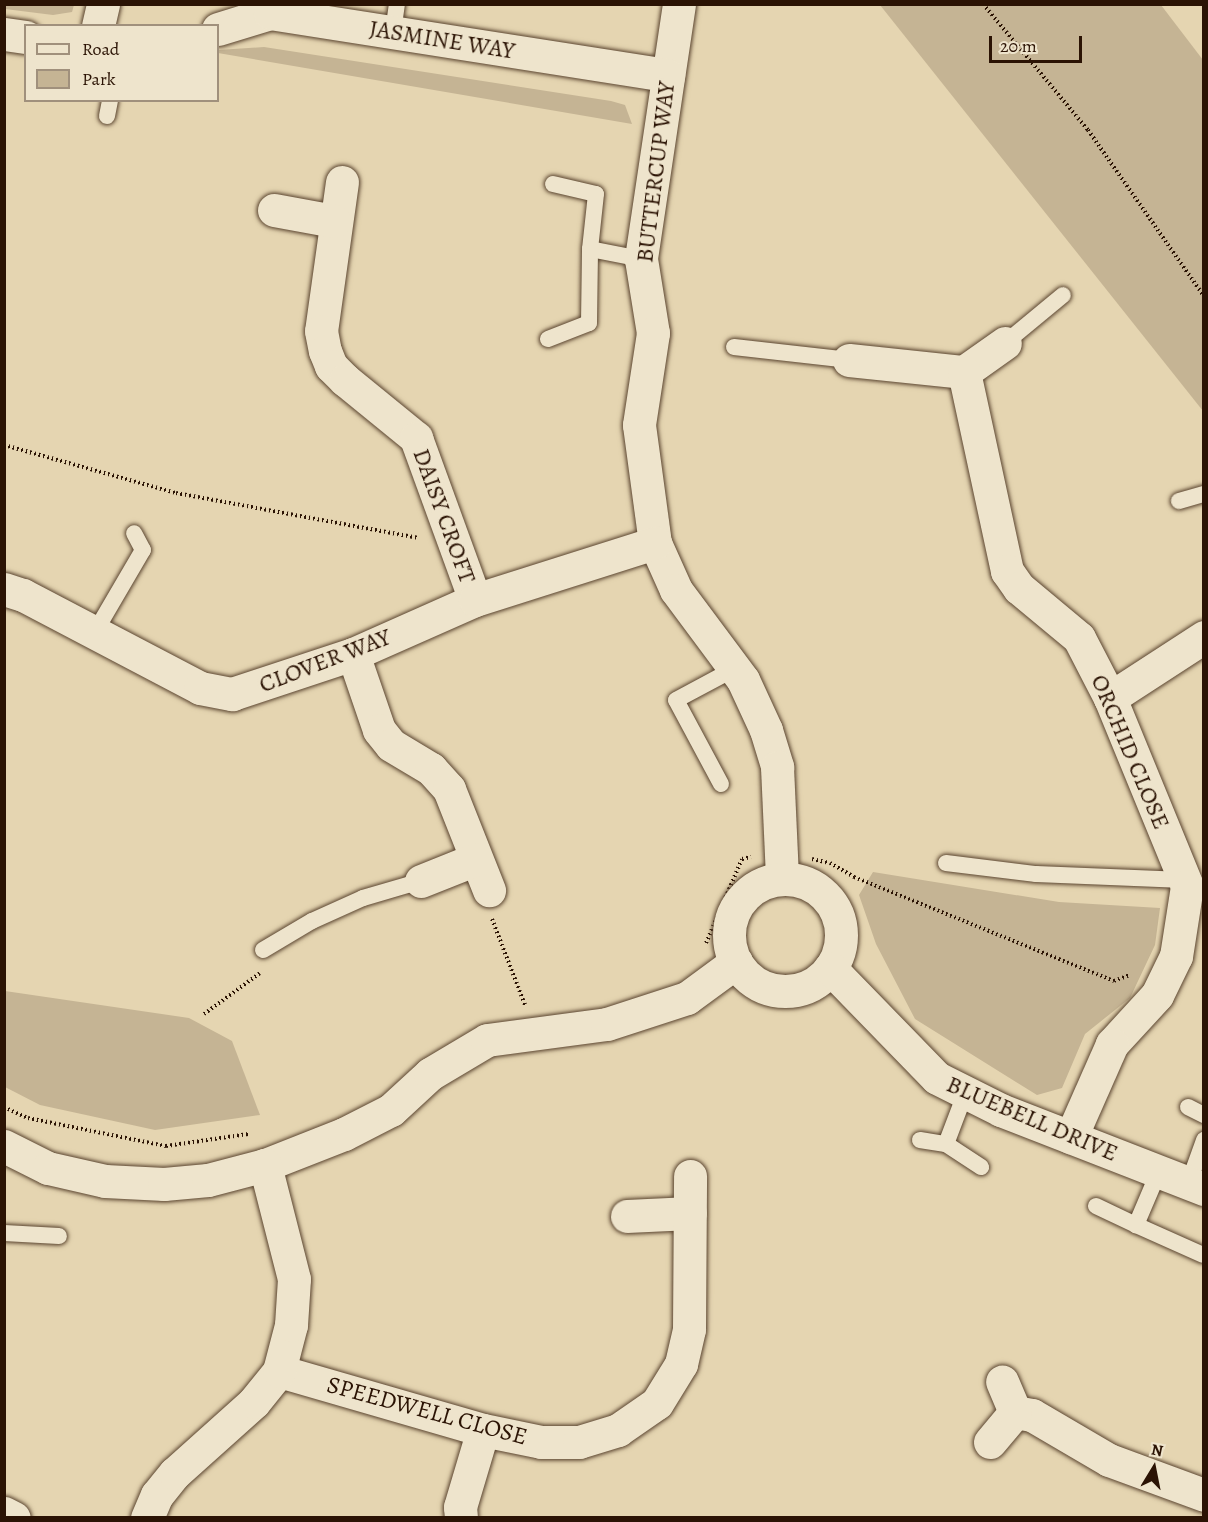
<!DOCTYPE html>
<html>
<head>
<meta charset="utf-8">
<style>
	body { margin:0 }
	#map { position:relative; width:1208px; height:1522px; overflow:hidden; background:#e5d5b1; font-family:Alegreya,serif }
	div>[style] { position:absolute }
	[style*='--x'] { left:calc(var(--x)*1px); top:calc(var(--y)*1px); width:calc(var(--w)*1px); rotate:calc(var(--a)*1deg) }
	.green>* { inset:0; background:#c5b494 }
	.path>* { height:4px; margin-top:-2px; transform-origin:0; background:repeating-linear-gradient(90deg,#2b1304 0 1.5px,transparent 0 4.5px) }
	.roads { filter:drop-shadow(0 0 2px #5a442f) drop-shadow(0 0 2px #5a442f) }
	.service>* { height:16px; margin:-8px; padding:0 8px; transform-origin:8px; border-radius:8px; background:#eee4cc }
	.minor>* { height:33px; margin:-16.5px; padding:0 16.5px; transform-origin:16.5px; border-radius:16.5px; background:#eee4cc }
	.minor>.ring { margin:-16.5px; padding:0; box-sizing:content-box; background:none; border:33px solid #eee4cc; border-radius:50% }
	span { translate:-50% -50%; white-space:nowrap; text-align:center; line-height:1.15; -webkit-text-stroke:4.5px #eee4cc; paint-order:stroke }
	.street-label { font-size:24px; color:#2b1304 }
	.frame { position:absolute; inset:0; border:6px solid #2b1304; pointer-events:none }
	.legend { position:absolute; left:24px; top:24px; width:195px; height:78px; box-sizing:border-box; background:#eee4cc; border:2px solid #a0907c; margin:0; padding:8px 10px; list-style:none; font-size:18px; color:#2b1304 }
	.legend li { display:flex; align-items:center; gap:12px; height:30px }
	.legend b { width:30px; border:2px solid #a0907c }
	.north { position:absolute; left:1124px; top:1438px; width:60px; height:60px; -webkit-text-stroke:4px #eee4cc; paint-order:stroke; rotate:10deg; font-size:16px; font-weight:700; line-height:24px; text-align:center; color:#2b1304 }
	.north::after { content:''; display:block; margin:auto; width:21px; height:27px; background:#2b1304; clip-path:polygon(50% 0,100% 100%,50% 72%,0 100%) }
	.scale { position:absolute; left:989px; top:36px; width:93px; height:27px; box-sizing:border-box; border:3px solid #2b1304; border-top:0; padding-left:8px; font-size:18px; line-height:21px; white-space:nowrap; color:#2b1304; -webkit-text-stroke:4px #eee4cc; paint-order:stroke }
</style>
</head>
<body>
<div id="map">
	<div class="green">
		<div style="clip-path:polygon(5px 4px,74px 4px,74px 5px,72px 12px,53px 15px,5px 9px)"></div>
		<div style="clip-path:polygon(880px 5px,1161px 5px,1203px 60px,1203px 411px)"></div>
		<div style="clip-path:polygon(264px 47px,611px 101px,625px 105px,632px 124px,218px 53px,218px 50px)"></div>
		<div style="clip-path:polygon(873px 872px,1059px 902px,1160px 908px,1155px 945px,1130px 998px,1085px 1034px,1062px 1088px,1037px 1095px,915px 1019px,876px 944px,859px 895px)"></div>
		<div style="clip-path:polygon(5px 991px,189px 1018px,232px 1041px,260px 1115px,155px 1130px,40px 1105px,5px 1087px)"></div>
	</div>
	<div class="path">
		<div style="--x:983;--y:4;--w:164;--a:50.2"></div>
		<div style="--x:1088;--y:130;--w:203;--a:55.1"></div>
		<div style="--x:4;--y:445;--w:179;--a:15.6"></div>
		<div style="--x:176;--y:493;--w:247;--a:10.5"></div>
		<div style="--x:812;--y:859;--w:18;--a:13"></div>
		<div style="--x:830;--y:863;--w:28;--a:30"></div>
		<div style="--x:854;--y:877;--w:280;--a:21.8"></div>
		<div style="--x:1114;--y:981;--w:17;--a:-21"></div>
		<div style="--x:492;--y:919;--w:92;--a:69"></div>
		<div style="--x:706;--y:943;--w:91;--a:-66.8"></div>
		<div style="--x:742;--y:859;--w:9;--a:-13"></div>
		<div style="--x:204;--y:1014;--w:69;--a:-36.2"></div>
		<div style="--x:4;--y:1107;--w:26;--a:25"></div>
		<div style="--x:28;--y:1118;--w:141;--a:11.5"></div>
		<div style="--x:166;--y:1146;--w:83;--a:-8.3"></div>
	</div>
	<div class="roads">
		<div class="service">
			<div style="--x:393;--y:32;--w:28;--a:-82"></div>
			<div style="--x:107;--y:116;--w:16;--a:-79"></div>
			<div style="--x:553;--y:184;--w:44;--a:13.1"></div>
			<div style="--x:596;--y:194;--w:55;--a:96.2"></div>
			<div style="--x:548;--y:339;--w:44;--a:-21.3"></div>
			<div style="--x:589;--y:323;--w:74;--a:-89.2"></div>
			<div style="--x:590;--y:249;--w:52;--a:11.1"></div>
			<div style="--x:1005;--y:343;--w:75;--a:-39.6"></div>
			<div style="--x:734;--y:347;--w:116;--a:6.4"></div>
			<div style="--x:1179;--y:501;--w:26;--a:-16"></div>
			<div style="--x:95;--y:632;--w:95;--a:-59.7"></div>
			<div style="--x:143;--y:550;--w:19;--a:-118"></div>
			<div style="--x:721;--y:784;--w:95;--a:-118.2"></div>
			<div style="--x:676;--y:700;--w:66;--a:-28.1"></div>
			<div style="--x:946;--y:863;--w:91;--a:7"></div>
			<div style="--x:1036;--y:874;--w:148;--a:2.3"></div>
			<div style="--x:263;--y:950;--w:57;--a:-30.6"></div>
			<div style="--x:312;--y:921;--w:56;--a:-24.3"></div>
			<div style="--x:363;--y:898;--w:60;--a:-16.3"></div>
			<div style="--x:965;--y:1094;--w:53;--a:110.8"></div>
			<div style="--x:946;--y:1144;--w:42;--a:33.3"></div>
			<div style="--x:1188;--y:1107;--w:18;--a:27"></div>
			<div style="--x:920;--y:1140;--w:26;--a:9"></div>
			<div style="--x:1159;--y:1171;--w:59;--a:113.1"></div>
			<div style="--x:1136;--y:1225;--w:73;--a:24.1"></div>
			<div style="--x:1189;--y:1182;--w:45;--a:-70.3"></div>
			<div style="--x:1096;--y:1206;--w:44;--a:25.4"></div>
			<div style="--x:4;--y:1233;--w:55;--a:3.1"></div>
		</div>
		<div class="minor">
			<div style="--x:679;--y:4;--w:258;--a:98.5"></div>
			<div style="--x:641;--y:259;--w:75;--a:80.8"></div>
			<div style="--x:653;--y:333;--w:93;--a:98.7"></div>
			<div style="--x:639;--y:425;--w:119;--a:82.3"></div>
			<div style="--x:655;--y:543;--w:51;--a:65.9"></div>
			<div style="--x:676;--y:590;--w:112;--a:53.3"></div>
			<div style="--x:743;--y:680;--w:55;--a:65.3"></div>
			<div style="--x:766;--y:730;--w:39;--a:73"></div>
			<div style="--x:777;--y:767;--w:112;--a:87.4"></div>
			<div style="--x:98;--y:26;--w:23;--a:-77"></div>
			<div style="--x:218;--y:29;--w:54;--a:-17.1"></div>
			<div style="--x:270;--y:13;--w:403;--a:8.9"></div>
			<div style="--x:4;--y:34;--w:22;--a:8"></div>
			<div style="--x:342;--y:182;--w:150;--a:98"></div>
			<div style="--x:321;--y:331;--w:20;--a:79"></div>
			<div style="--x:325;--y:351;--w:16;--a:68"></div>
			<div style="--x:331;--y:366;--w:20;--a:45"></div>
			<div style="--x:345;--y:380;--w:92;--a:39.2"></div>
			<div style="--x:416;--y:438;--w:172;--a:70"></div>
			<div style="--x:274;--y:210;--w:61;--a:10.4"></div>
			<div style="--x:849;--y:360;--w:116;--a:6"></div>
			<div style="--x:964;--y:372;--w:50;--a:-35.3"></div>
			<div style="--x:964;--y:372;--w:204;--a:77.8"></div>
			<div style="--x:1007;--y:571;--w:21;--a:55"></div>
			<div style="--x:1019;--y:588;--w:78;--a:39.8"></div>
			<div style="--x:1079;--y:638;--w:68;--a:62.7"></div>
			<div style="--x:1110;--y:698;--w:203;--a:67.7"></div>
			<div style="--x:1187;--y:886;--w:71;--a:98.9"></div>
			<div style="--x:1176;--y:956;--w:43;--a:116"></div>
			<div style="--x:1157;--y:995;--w:67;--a:132.6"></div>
			<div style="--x:1112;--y:1044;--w:102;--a:113.8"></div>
			<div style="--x:4;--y:589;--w:20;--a:18"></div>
			<div style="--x:23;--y:595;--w:200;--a:27.7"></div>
			<div style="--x:200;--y:688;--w:33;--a:11"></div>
			<div style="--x:232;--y:694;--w:127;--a:-18.3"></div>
			<div style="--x:353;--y:654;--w:133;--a:-23.9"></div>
			<div style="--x:475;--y:600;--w:189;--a:-17.6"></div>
			<div style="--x:353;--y:654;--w:80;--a:71.1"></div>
			<div style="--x:379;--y:730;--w:19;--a:51"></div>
			<div style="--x:391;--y:745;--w:47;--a:31"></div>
			<div style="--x:431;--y:769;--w:27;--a:48"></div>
			<div style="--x:449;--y:789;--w:109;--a:68.4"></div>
			<div style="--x:1110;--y:698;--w:112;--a:-33"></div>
			<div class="ring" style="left:729px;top:879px;width:79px;height:79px"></div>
			<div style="--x:421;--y:881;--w:59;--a:-21.8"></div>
			<div style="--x:830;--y:968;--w:153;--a:45.8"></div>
			<div style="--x:937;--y:1078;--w:72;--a:26.6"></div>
			<div style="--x:1001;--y:1110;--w:218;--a:21.3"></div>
			<div style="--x:4;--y:1146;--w:49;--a:26.6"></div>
			<div style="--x:48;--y:1168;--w:58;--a:12.8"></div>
			<div style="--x:105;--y:1181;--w:59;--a:2.9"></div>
			<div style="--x:164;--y:1184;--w:44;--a:-5.2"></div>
			<div style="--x:208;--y:1180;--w:59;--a:-14.7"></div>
			<div style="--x:265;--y:1165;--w:85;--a:-21.4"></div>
			<div style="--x:344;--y:1134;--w:53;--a:-27.1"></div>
			<div style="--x:391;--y:1110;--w:53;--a:-42.7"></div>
			<div style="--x:430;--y:1074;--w:66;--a:-30.8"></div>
			<div style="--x:487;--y:1040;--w:121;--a:-7.6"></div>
			<div style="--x:607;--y:1024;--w:84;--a:-18"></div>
			<div style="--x:687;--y:998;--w:61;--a:-36.3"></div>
			<div style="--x:627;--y:1216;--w:63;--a:-2.7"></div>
			<div style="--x:279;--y:1371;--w:212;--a:16.1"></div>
			<div style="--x:483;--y:1430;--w:59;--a:11.7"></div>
			<div style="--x:541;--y:1442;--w:38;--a:0"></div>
			<div style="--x:579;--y:1442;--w:41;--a:-17.1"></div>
			<div style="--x:618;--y:1430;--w:47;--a:-34.7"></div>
			<div style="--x:657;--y:1403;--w:46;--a:-58.4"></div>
			<div style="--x:681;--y:1364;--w:36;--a:-77"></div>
			<div style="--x:689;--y:1329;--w:153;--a:-89.6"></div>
			<div style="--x:1015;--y:1412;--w:17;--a:10"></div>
			<div style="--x:1032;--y:1415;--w:89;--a:30.3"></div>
			<div style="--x:1109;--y:1460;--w:101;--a:20.2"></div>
			<div style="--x:990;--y:1442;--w:39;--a:-50"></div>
			<div style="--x:1015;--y:1412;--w:33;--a:-113"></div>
			<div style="--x:4;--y:1513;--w:11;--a:27"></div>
			<div style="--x:147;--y:1518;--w:25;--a:-67"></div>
			<div style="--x:157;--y:1495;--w:28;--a:-51"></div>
			<div style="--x:175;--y:1473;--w:106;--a:-41.9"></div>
			<div style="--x:254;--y:1402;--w:40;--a:-51"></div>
			<div style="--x:279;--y:1371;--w:48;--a:-75.4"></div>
			<div style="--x:291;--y:1325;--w:46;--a:-86.3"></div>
			<div style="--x:294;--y:1279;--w:118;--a:-104.3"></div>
			<div style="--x:461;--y:1518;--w:11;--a:-95"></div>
			<div style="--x:460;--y:1507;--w:80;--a:-73.4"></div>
		</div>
	</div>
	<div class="street-label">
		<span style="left:442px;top:40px;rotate:9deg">JASMINE WAY</span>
		<span style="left:656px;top:172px;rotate:-83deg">BUTTERCUP WAY</span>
		<span style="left:444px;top:516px;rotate:70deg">DAISY CROFT</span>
		<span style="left:325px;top:661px;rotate:-21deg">CLOVER WAY</span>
		<span style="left:1130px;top:752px;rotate:67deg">ORCHID CLOSE</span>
		<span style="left:1032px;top:1119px;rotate:23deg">BLUEBELL DRIVE</span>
		<span style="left:427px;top:1411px;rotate:15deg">SPEEDWELL CLOSE</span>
	</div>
	<div class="frame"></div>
	<ul class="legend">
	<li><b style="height:8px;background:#eee4cc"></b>Road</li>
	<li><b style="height:16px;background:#c5b494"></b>Park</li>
	</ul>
	<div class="north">N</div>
	<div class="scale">20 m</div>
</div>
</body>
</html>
